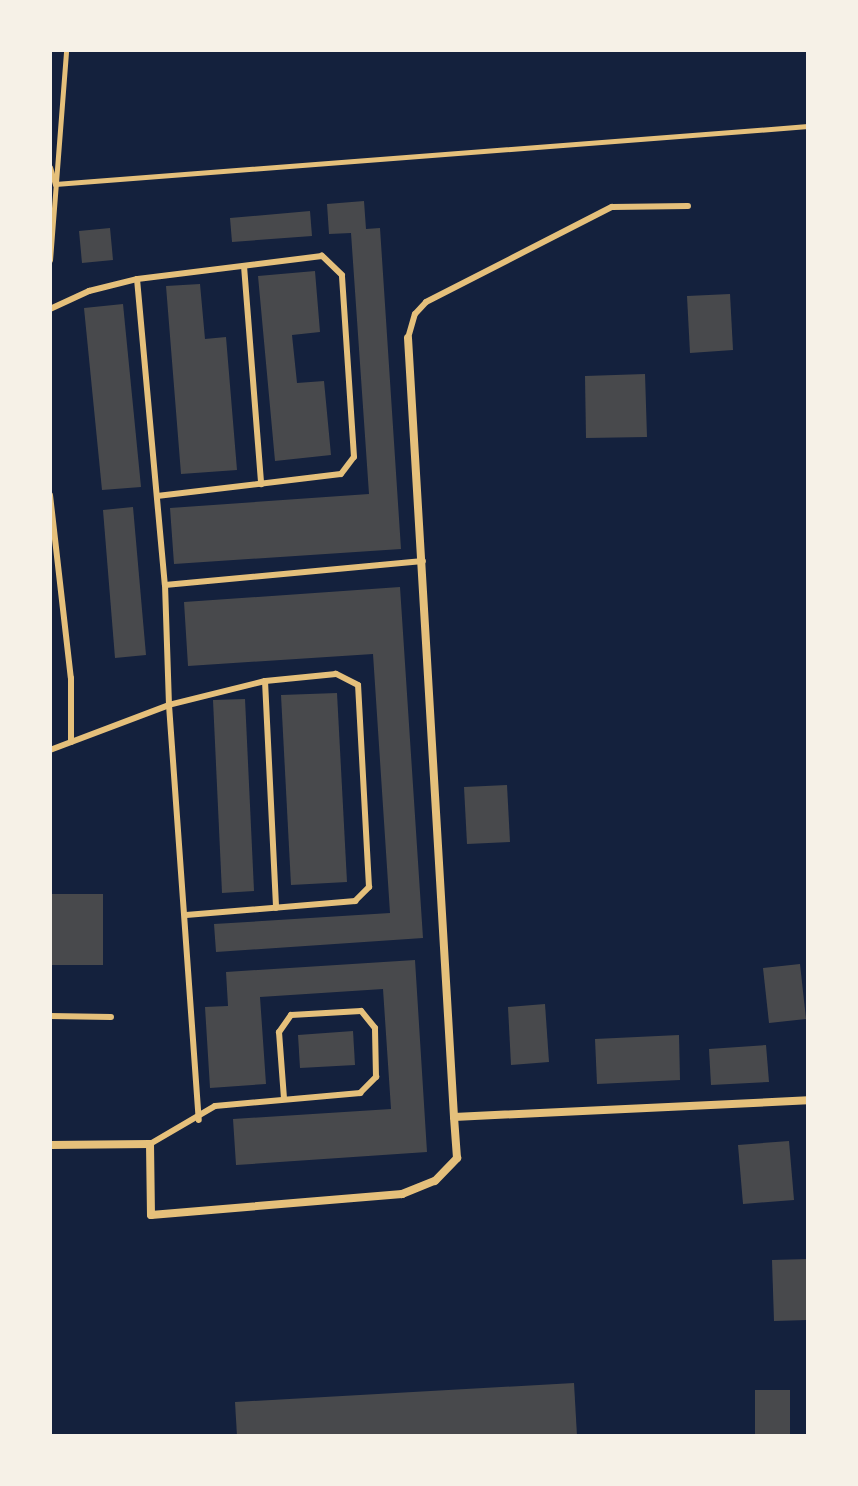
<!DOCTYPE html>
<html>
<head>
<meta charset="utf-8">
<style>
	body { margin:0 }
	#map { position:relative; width:858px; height:1486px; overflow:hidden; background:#14213d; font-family:"Roboto Condensed",sans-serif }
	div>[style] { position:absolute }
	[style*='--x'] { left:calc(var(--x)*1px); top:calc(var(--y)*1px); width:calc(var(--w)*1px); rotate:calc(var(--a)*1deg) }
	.building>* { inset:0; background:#48494c }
	.path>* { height:5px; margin:-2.5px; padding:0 2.5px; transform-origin:2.5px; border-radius:2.5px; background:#e5c07b }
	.service>* { height:6px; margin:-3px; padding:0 3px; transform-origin:3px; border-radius:3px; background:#e5c07b }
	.minor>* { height:8px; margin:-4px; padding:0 4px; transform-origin:4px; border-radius:4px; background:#e5c07b }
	span { translate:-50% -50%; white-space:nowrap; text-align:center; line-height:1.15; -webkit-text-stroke:8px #f6f1e7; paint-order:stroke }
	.frame { position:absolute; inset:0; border:52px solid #f6f1e7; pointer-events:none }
</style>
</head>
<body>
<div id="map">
	<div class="building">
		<div style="clip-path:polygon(364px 201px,366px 229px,380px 228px,401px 549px,174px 564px,170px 508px,369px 494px,351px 233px,329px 234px,327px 204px)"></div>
		<div style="clip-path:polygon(310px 211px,312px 236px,232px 242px,230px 218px)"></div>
		<div style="clip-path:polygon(110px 228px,113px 260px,82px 263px,79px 231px)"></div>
		<div style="clip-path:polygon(315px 271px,320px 332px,292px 335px,297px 383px,324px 381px,331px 455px,275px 461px,258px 276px)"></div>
		<div style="clip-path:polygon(200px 284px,205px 339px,226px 337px,237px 470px,181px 474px,166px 286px)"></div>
		<div style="clip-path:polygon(730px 294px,733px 350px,690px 353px,687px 296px)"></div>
		<div style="clip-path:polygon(123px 304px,141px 487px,102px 490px,84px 308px)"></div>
		<div style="clip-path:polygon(645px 374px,647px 437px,586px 438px,585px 376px)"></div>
		<div style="clip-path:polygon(133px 507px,146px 655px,115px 658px,103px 510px)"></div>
		<div style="clip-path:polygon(400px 587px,423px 938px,216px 952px,214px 924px,390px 913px,373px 654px,188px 666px,184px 602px)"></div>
		<div style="clip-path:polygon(337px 693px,347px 882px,291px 885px,281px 695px)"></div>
		<div style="clip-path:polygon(245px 699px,254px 891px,222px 893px,213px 700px)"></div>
		<div style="clip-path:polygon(507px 785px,510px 842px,467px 844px,464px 787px)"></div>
		<div style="clip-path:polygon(50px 894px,103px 894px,103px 965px,50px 965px)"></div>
		<div style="clip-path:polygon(415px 960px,427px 1152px,236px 1165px,233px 1119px,391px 1109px,383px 989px,260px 997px,266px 1084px,210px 1088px,205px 1007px,228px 1006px,226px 972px)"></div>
		<div style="clip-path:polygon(800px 964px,806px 1019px,769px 1023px,763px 968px)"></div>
		<div style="clip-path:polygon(545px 1004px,549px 1062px,511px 1065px,508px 1007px)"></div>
		<div style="clip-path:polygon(353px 1031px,355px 1065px,300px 1068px,298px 1035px)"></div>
		<div style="clip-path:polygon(679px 1035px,680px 1080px,597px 1084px,595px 1039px)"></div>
		<div style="clip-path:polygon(766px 1045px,769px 1082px,711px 1085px,709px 1049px)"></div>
		<div style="clip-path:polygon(789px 1141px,794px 1200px,743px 1204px,738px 1145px)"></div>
		<div style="clip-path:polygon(808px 1259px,808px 1320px,774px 1321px,772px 1260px)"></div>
		<div style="clip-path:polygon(574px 1383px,577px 1436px,237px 1436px,235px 1402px)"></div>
		<div style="clip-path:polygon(755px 1390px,790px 1390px,790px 1436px,755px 1436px)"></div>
	</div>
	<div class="path">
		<div style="--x:50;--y:167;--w:18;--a:74"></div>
		<div style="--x:55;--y:184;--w:755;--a:-4.4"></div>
		<div style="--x:50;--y:260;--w:211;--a:-85.6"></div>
	</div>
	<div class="service">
		<div style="--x:244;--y:266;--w:219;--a:85.5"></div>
		<div style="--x:50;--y:309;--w:43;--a:-24.8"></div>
		<div style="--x:89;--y:291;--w:49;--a:-14"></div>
		<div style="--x:408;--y:338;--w:25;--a:-74"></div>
		<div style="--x:415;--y:314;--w:16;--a:-47"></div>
		<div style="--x:426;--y:302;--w:209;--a:-27.1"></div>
		<div style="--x:612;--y:207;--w:76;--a:-0.8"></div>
		<div style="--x:50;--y:495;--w:184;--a:83.5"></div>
		<div style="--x:71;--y:678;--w:64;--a:90"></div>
		<div style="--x:157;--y:496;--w:185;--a:-6.8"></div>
		<div style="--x:341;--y:474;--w:21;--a:-53"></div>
		<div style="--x:354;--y:457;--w:182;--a:-93.8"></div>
		<div style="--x:342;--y:275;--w:28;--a:-136"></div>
		<div style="--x:322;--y:256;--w:186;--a:172.9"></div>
		<div style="--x:137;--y:279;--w:307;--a:84.8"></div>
		<div style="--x:265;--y:681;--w:227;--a:87.2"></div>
		<div style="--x:50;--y:750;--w:127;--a:-20.7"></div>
		<div style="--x:169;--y:705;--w:120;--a:-91.9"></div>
		<div style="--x:165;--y:585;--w:259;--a:-5.3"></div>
		<div style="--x:186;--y:915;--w:170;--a:-4.7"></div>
		<div style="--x:355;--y:901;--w:20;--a:-45"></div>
		<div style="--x:369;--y:887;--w:202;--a:-93.1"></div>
		<div style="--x:358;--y:685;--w:25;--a:-153"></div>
		<div style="--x:336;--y:674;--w:71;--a:174.4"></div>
		<div style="--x:265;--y:681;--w:99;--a:166"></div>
		<div style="--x:169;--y:705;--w:416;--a:85.9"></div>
		<div style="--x:50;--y:1016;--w:61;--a:0.9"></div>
		<div style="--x:150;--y:1144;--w:75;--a:-30.3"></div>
		<div style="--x:215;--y:1106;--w:146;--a:-5.1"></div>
		<div style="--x:360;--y:1093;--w:23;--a:-45"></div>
		<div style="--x:376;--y:1077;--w:49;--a:-91.2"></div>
		<div style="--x:375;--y:1028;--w:22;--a:-129"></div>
		<div style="--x:361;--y:1011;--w:70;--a:176.7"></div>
		<div style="--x:291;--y:1015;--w:21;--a:125"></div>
		<div style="--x:279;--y:1032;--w:67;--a:85.7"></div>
	</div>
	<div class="minor">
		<div style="--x:408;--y:338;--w:780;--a:86.62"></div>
		<div style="--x:454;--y:1117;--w:354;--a:-2.7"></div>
		<div style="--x:50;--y:1145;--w:100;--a:-0.6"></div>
		<div style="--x:150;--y:1144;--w:71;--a:89.2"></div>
		<div style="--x:151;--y:1215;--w:252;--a:-4.8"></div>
		<div style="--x:402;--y:1194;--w:35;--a:-22"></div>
		<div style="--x:435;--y:1181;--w:32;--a:-46"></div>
		<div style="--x:457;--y:1158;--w:41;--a:-94.2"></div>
	</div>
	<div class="frame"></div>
</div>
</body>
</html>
